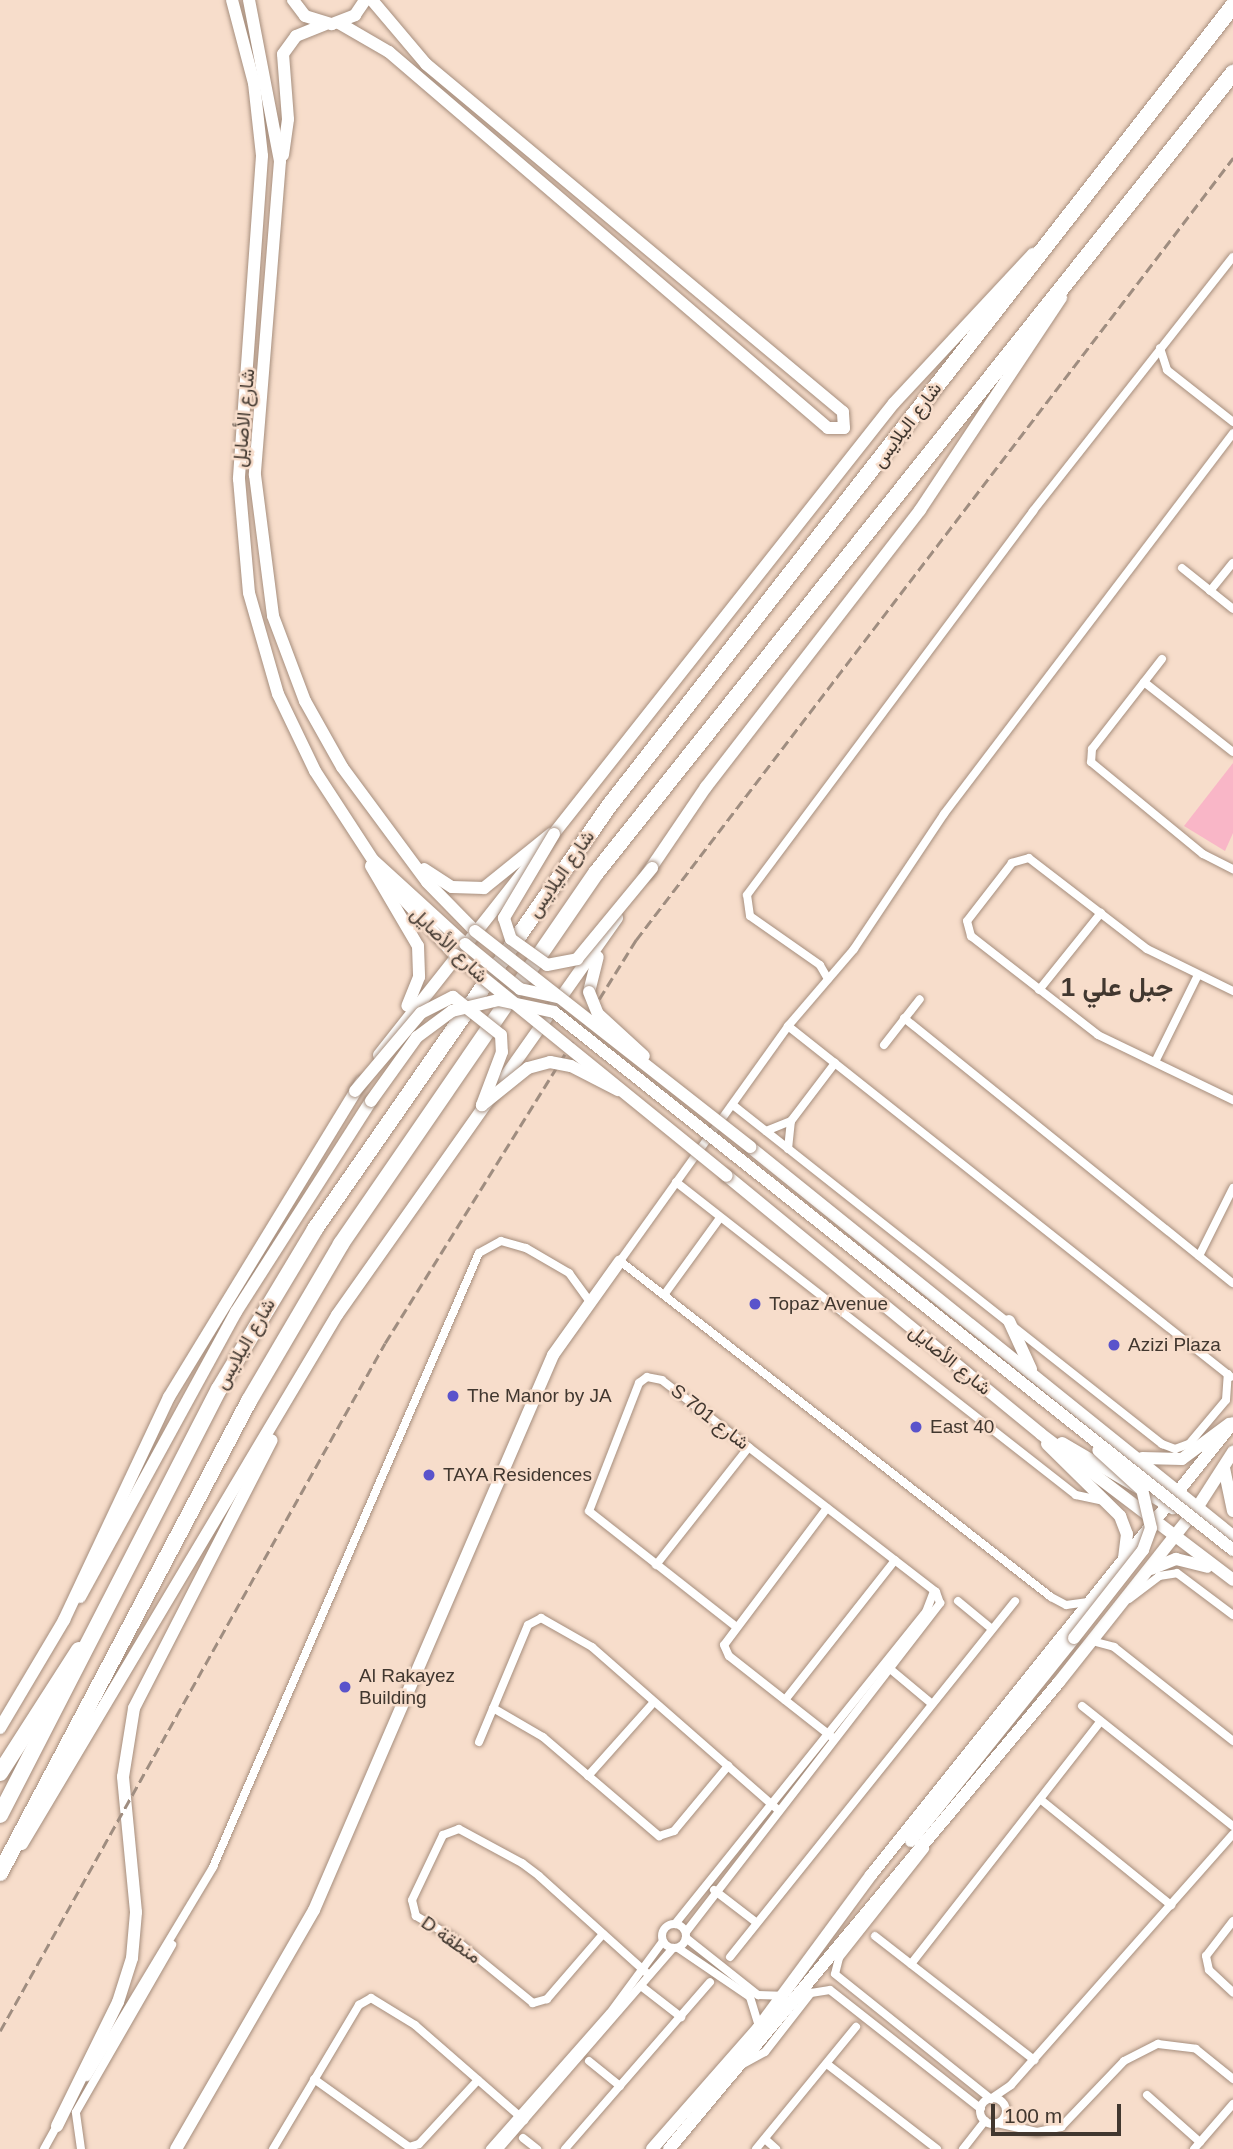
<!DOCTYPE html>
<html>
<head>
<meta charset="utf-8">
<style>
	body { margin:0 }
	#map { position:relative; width:1233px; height:2149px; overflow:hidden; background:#f7ddcb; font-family:Arial,Vazirmatn,sans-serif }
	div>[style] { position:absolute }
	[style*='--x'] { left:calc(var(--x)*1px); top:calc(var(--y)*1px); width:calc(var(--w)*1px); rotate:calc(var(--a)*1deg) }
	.green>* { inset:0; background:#f9b6c7 }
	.roads { filter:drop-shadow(0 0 2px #a68e7d) drop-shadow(0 0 2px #a68e7d) }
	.street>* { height:8px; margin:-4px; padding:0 4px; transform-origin:4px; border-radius:4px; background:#fff }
	.street>.ring { margin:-4px; padding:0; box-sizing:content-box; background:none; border:8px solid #fff; border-radius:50% }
	.secondary>* { height:12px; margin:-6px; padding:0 6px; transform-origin:6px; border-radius:6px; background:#fff }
	.highway>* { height:16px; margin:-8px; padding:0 8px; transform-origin:8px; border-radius:8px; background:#fff }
	.rail>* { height:2.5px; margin-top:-1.25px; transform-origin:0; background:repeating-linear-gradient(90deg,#9f8d80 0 10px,transparent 0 15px) }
	.bridges { filter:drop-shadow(0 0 2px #a68e7d) drop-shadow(0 0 2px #a68e7d) }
	.secondary-bridge>* { height:12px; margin:-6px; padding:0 6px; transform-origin:6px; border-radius:6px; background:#fff }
	.dots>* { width:19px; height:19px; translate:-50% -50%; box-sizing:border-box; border:4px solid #f7ddcb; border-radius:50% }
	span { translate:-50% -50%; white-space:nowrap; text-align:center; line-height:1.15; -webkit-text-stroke:5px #f7ddcb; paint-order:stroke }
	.street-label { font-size:19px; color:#41372f }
	.poi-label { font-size:19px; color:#41372f }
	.left { translate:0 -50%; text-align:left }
	.district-label { font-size:26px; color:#41372f; font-weight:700 }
	.scale { position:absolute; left:991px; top:2104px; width:130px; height:32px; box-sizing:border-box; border:4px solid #41372f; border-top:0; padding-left:9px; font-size:21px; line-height:24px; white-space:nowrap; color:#41372f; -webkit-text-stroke:5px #f7ddcb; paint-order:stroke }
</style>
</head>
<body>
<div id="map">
	<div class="green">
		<div style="clip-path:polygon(1233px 763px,1233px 833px,1225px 851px,1184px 826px)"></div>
	</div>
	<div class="roads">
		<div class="street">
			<div style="--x:1160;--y:348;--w:23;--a:72"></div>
			<div style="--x:1167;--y:370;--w:84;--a:38.2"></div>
			<div style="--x:1182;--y:568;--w:65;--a:38.8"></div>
			<div style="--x:1210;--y:591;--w:36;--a:-51"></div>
			<div style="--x:1162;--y:659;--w:114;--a:127.9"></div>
			<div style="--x:1092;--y:749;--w:13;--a:94"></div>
			<div style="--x:1091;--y:762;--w:145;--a:39.4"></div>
			<div style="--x:1203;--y:854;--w:34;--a:27"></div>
			<div style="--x:1144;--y:682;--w:113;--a:38.2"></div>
			<div style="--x:828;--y:979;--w:16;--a:-120"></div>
			<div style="--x:820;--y:965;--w:85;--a:-145"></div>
			<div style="--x:750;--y:916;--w:21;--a:-98"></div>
			<div style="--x:747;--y:895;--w:479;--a:-53.3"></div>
			<div style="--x:1033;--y:511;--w:323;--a:-51.8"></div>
			<div style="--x:1039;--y:990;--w:99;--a:-51.2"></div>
			<div style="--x:1233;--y:991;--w:96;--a:-154"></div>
			<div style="--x:1147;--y:949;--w:149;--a:-142.4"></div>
			<div style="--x:1029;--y:858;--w:18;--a:164"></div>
			<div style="--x:1012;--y:863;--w:73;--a:127.8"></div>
			<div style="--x:967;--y:921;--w:16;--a:75"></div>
			<div style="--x:971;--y:936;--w:161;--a:37.9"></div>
			<div style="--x:1098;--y:1035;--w:150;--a:25.7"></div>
			<div style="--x:904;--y:1018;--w:422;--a:38.9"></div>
			<div style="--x:788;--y:1026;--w:565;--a:38.39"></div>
			<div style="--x:884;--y:1045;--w:58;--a:-52"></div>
			<div style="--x:1155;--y:1062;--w:97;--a:-63.7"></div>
			<div style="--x:733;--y:1105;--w:547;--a:38.32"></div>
			<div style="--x:1162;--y:1444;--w:14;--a:21"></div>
			<div style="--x:1175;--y:1449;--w:15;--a:-20"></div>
			<div style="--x:1189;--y:1444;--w:57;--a:-49.9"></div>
			<div style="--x:1226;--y:1400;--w:26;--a:-86"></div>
			<div style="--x:766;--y:1131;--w:27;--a:-22"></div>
			<div style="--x:791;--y:1121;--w:73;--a:-52.8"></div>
			<div style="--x:788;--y:1149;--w:28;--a:-84"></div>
			<div style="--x:676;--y:1182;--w:508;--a:38.04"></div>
			<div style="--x:1076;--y:1495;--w:30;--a:12"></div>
			<div style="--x:1199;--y:1256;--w:76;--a:-63.4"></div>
			<div style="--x:664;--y:1295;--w:95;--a:-54"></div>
			<div style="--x:827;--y:1508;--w:171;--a:126.9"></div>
			<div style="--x:724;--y:1645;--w:12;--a:66"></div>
			<div style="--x:729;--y:1656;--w:131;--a:38.2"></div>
			<div style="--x:656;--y:1565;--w:150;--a:-51.8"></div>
			<div style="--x:1129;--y:1599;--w:38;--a:-37"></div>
			<div style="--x:1159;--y:1576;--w:18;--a:-9"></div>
			<div style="--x:1177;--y:1573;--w:70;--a:36.9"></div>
			<div style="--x:958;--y:1601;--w:44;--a:39.5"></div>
			<div style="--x:1088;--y:1602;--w:22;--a:172"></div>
			<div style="--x:1066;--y:1605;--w:17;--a:-152"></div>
			<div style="--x:1051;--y:1597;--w:546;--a:-142.06"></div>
			<div style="--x:620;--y:1261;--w:289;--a:-54.4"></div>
			<div style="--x:788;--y:1026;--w:101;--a:-49.4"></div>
			<div style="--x:854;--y:949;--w:162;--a:-56.3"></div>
			<div style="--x:944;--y:814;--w:478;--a:-52.8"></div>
			<div style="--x:1092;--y:1641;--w:23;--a:15"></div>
			<div style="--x:1114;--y:1647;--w:152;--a:38.3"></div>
			<div style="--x:889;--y:1668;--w:56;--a:39.9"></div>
			<div style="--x:785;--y:1700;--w:178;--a:-51.8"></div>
			<div style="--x:1082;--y:1706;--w:193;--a:38.5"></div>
			<div style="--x:493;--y:1708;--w:58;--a:30.1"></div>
			<div style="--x:543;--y:1737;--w:153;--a:40.5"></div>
			<div style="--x:659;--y:1836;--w:16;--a:-18"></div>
			<div style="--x:674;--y:1831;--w:85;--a:-50.3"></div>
			<div style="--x:479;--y:1742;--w:127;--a:-67.3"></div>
			<div style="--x:528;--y:1625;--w:15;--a:-28"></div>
			<div style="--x:541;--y:1618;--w:59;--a:29.6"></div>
			<div style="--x:592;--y:1647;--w:247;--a:41.2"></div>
			<div style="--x:588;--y:1776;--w:99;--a:-48.3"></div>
			<div style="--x:1040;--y:1799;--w:169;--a:39"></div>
			<div style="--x:925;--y:1849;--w:139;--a:128.3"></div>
			<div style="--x:839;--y:1958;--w:16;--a:104"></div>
			<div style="--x:835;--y:1974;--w:200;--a:38.7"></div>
			<div style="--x:714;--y:1890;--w:54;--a:37.5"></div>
			<div style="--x:1233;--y:1921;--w:44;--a:127.6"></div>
			<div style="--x:1206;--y:1956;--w:14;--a:78"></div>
			<div style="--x:1209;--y:1970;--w:33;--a:43"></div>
			<div class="ring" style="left:662px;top:1924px;width:16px;height:16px"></div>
			<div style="--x:675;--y:1924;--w:400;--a:-51.2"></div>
			<div style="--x:926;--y:1612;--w:22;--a:-69"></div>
			<div style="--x:686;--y:1932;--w:416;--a:-52.3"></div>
			<div style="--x:940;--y:1603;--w:12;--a:-110"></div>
			<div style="--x:936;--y:1592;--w:346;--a:-142.3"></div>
			<div style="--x:662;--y:1380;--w:15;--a:-169"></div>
			<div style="--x:647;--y:1377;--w:10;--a:143"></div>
			<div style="--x:639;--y:1383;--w:137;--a:111.3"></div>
			<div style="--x:589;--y:1511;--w:184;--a:38.2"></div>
			<div style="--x:603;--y:1934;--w:86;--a:130.7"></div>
			<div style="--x:547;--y:1999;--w:15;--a:164"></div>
			<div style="--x:533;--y:2003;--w:104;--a:-140.8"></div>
			<div style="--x:452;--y:1937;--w:42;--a:-149.7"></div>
			<div style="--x:416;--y:1916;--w:16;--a:-104"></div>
			<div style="--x:412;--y:1900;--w:72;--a:-64.5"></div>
			<div style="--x:443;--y:1835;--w:17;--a:-21"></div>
			<div style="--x:459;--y:1829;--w:72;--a:28.4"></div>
			<div style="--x:522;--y:1863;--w:21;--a:37"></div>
			<div style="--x:539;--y:1876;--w:148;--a:42"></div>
			<div style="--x:875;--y:1936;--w:202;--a:37.9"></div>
			<div style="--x:686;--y:1938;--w:92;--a:38.4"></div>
			<div style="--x:758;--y:1995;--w:23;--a:2"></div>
			<div style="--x:678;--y:1948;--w:87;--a:34.2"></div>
			<div style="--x:750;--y:1997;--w:30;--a:73"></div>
			<div style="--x:730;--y:1957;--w:456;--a:-51.3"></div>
			<div style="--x:911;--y:1964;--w:308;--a:-52"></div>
			<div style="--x:641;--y:1986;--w:51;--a:37.8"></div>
			<div style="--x:589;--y:2061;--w:40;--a:39"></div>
			<div style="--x:743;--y:2064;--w:25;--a:-29"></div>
			<div style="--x:765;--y:2052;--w:75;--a:-52.1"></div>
			<div style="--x:811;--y:1993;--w:19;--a:-9"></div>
			<div style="--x:830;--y:1990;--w:192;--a:38.2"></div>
			<div style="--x:827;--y:2064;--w:139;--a:37.7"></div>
			<div style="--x:87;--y:2077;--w:245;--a:-59"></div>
			<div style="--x:213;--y:1867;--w:669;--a:-66.58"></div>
			<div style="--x:479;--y:1253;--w:25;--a:-29"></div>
			<div style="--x:501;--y:1241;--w:26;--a:16"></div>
			<div style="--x:526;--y:1248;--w:50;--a:30.2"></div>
			<div style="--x:569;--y:1273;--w:36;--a:54"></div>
			<div style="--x:314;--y:2079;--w:117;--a:35.6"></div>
			<div style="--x:409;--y:2147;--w:10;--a:-17"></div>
			<div style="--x:419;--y:2144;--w:87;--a:-47.3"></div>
			<div style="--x:1147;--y:2095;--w:71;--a:41.6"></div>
			<div style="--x:992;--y:2098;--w:23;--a:-34"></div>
			<div style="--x:1011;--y:2085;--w:335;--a:-48.5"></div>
			<div class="ring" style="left:980px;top:2098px;width:18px;height:18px"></div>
			<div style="--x:997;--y:2123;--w:41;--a:12.7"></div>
			<div style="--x:1037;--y:2132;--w:25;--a:-12"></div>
			<div style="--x:1061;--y:2127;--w:91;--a:-46.3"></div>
			<div style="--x:1124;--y:2061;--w:38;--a:-27"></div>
			<div style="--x:1158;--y:2044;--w:38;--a:7"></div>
			<div style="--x:1196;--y:2049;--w:48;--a:39"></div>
			<div style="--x:523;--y:2138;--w:18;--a:38"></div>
			<div style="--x:765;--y:2139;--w:15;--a:42"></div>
			<div style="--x:44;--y:2149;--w:29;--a:-61"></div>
			<div style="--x:81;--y:2149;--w:37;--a:-98"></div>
			<div style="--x:76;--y:2112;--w:193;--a:-60.1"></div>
			<div style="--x:273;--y:2149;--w:168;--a:-59.2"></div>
			<div style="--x:359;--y:2005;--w:14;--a:-30"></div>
			<div style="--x:371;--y:1998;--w:52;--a:31.5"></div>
			<div style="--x:415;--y:2025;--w:145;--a:41.1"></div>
			<div style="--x:490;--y:2149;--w:181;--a:-48.6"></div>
			<div style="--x:610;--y:2013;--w:89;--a:-53.6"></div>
			<div style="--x:499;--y:2149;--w:266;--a:-49.1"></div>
			<div style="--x:565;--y:2149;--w:221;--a:-49"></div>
			<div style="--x:756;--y:2149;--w:158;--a:-50.7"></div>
			<div style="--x:963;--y:2149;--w:36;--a:-52"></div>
			<div style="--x:1194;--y:2149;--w:60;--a:-49.1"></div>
		</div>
		<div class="secondary">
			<div style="--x:232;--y:0;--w:86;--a:75.2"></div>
			<div style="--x:254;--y:83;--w:73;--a:83.7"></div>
			<div style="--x:262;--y:156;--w:324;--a:94.1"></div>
			<div style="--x:239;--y:479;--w:114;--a:85"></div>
			<div style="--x:249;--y:593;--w:105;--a:74"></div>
			<div style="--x:278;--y:694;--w:85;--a:64.3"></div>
			<div style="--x:315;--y:771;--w:130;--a:56.9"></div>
			<div style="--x:386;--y:880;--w:102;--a:47.4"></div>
			<div style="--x:249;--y:0;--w:164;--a:79.1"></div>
			<div style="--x:280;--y:161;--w:315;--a:94.6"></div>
			<div style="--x:255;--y:475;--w:142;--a:82.7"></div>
			<div style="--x:273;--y:616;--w:91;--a:69.4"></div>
			<div style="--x:305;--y:701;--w:76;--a:60.7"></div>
			<div style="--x:342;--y:767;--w:143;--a:53.5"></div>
			<div style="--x:427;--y:882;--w:69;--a:45.6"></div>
			<div style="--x:293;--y:0;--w:20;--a:53"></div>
			<div style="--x:305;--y:16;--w:28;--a:17"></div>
			<div style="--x:332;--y:24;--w:25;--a:-21"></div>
			<div style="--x:355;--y:15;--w:18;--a:-56"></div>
			<div style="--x:339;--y:23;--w:58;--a:30.1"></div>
			<div style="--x:389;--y:52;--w:578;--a:40.58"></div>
			<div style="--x:828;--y:428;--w:16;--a:0"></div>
			<div style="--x:844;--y:428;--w:16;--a:-94"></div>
			<div style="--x:843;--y:412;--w:543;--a:-140.15"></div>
			<div style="--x:426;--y:64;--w:84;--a:-130.2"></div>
			<div style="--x:283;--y:155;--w:36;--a:-82"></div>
			<div style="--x:288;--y:119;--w:65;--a:-94.4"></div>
			<div style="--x:283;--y:54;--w:22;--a:-54"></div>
			<div style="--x:296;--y:36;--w:31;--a:-22"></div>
			<div style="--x:373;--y:860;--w:125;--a:42.4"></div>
			<div style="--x:371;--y:866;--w:93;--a:59.6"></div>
			<div style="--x:418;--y:946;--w:31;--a:88"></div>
			<div style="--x:419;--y:977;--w:31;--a:112"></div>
			<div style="--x:424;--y:869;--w:33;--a:33"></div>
			<div style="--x:452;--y:887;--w:32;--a:2"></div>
			<div style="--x:484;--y:888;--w:86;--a:-38.9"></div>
			<div style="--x:647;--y:874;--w:105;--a:-55.9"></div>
			<div style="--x:706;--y:787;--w:350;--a:-52.3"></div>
			<div style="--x:920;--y:510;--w:255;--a:-56.4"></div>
			<div style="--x:589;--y:992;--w:36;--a:-76"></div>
			<div style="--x:379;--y:1055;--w:831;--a:-51.7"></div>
			<div style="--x:894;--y:403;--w:204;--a:-47"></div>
			<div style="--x:750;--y:1147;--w:620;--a:38.85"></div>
			<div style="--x:727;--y:1176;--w:406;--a:39.4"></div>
			<div style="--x:1041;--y:1434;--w:241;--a:37.2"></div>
			<div style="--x:1009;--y:1321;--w:53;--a:65.4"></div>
			<div style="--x:1062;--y:1443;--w:129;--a:30.4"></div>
			<div style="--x:1047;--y:1444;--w:103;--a:44.6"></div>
			<div style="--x:1120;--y:1516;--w:19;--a:69"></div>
			<div style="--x:1127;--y:1534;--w:23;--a:97"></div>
			<div style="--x:1142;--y:1458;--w:40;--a:1.4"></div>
			<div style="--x:1182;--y:1459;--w:59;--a:-36.7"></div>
			<div style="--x:1224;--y:1468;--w:44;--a:78.2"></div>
			<div style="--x:1151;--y:1569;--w:27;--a:-22"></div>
			<div style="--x:1176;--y:1559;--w:32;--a:14"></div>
			<div style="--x:80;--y:1597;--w:325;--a:-61.3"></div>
			<div style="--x:236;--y:1312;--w:250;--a:-57.4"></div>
			<div style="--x:0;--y:1728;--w:126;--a:-59.3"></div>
			<div style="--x:64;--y:1620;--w:246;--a:-64.8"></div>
			<div style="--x:169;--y:1397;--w:369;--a:-58.6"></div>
			<div style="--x:911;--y:1841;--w:260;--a:-51.2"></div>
			<div style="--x:22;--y:1844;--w:616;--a:-59.23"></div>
			<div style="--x:337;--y:1315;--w:486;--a:-54.8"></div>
			<div style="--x:57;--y:2126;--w:138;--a:-63.8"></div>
			<div style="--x:118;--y:2002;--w:46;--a:-72.3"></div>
			<div style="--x:132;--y:1958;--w:46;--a:-85"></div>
			<div style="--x:136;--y:1912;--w:136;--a:-95.5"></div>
			<div style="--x:123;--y:1777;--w:70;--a:-80.9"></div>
			<div style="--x:134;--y:1708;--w:301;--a:-62.8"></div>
			<div style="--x:176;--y:2149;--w:276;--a:-60"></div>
			<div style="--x:314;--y:1910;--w:604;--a:-66.7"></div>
			<div style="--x:553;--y:1355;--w:115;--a:-54.5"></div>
			<div style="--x:652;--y:2149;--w:162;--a:-48.7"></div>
			<div style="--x:759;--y:2027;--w:189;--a:-53.6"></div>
			<div style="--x:871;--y:1875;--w:579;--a:-51.31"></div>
			<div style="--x:669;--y:2149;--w:608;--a:-50.13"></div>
			<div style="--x:1059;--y:1682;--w:222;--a:-51.6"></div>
			<div style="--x:1197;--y:1508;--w:67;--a:-57.3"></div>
		</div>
		<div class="highway">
			<div style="--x:0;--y:1773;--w:146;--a:-57.3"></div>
			<div style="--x:0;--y:1815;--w:479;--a:-62.8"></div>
			<div style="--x:219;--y:1389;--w:187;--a:-59"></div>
			<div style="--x:315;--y:1229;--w:515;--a:-55.2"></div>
			<div style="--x:609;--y:806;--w:1015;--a:-52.05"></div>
			<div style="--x:0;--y:1873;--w:534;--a:-62.19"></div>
			<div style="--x:249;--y:1401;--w:182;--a:-59.6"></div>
			<div style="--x:341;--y:1244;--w:450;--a:-55.5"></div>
			<div style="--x:596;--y:873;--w:1023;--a:-51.47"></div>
		</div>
	</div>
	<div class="rail">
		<div style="--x:0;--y:2031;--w:788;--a:-60.77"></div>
		<div style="--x:385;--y:1343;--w:475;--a:-58.1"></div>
		<div style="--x:636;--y:940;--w:984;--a:-52.64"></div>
	</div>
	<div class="bridges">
		<div class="secondary-bridge">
			<div style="--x:554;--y:834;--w:98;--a:120.8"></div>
			<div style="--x:504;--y:918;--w:22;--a:72"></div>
			<div style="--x:511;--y:939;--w:44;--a:35.8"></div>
			<div style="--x:547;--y:965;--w:31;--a:-11"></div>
			<div style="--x:577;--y:959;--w:118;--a:-50.5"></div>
			<div style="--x:475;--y:931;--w:350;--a:38.1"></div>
			<div style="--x:465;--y:944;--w:71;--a:39.3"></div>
			<div style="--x:520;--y:989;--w:40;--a:12"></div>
			<div style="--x:455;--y:955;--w:350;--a:39.1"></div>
			<div style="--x:589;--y:992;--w:24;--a:68"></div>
			<div style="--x:598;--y:1014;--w:62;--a:42.4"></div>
			<div style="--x:355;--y:1091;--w:102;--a:-49.8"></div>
			<div style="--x:421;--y:1013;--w:36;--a:-27"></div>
			<div style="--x:453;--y:997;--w:61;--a:38.4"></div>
			<div style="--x:501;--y:1035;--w:17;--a:87"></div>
			<div style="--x:502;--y:1052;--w:57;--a:110.7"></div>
			<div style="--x:371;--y:1101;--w:79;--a:-54.3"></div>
			<div style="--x:417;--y:1037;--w:44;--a:-36.6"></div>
			<div style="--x:452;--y:1011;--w:47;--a:-13.4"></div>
			<div style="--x:498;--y:1000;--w:57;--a:12.1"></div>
			<div style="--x:554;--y:1012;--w:866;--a:38.39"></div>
			<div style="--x:482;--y:1105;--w:59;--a:-38.8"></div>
			<div style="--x:528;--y:1068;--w:23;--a:-15"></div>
			<div style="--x:550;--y:1062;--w:21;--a:11"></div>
			<div style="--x:571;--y:1066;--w:53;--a:27.1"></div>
			<div style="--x:1074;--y:1638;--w:112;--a:-51.9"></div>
			<div style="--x:1143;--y:1550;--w:23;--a:-70"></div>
			<div style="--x:1151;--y:1528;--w:39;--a:-103"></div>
			<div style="--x:1142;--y:1490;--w:59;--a:-137.7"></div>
		</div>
	</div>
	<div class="dots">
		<div style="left:755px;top:1304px;background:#5a53cb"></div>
		<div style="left:1114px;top:1345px;background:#5a53cb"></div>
		<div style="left:453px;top:1396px;background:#5a53cb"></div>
		<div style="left:916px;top:1427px;background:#5a53cb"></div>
		<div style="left:429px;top:1475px;background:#5a53cb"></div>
		<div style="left:345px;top:1687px;background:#5a53cb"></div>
	</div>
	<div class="street-label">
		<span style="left:244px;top:418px;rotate:-85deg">شارع الأصايل</span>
		<span style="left:907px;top:425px;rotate:-53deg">شارع اليلايس</span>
		<span style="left:561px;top:874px;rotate:-55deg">شارع اليلايس</span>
		<span style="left:449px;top:945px;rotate:44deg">شارع الأصايل</span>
		<span style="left:245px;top:1344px;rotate:-60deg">شارع اليلايس</span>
		<span style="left:950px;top:1360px;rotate:39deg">شارع الأصايل</span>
		<span style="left:710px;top:1417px;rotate:38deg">S 701 شارع</span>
		<span style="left:451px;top:1940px;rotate:35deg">D منطقة</span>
	</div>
	<div class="poi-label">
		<span class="left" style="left:769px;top:1304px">Topaz Avenue</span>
		<span class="left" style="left:1128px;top:1345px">Azizi Plaza</span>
		<span class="left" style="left:467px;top:1396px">The Manor by JA</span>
		<span class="left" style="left:930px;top:1427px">East 40</span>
		<span class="left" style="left:443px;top:1475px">TAYA Residences</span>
		<span class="left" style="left:359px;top:1687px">Al Rakayez<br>Building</span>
	</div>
	<div class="district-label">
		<span style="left:1117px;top:988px">جبل علي 1</span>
	</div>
	<div class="scale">100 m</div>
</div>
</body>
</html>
